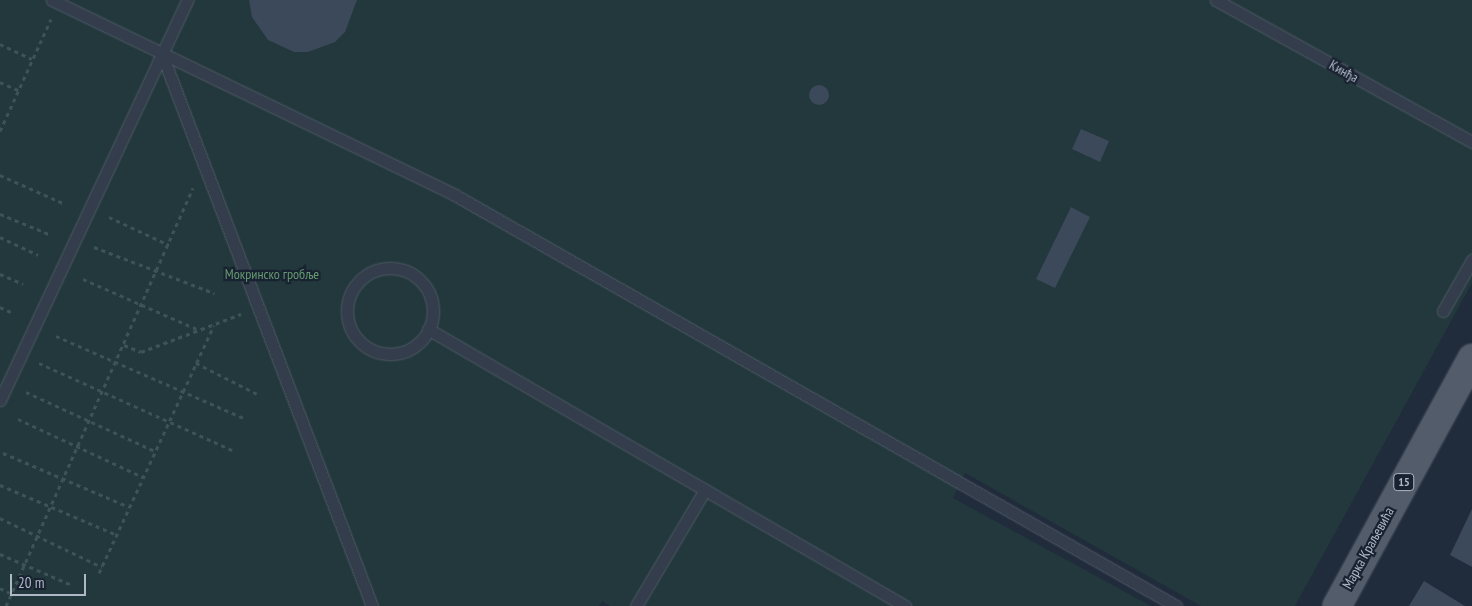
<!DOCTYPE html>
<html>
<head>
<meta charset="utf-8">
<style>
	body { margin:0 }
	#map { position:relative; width:1472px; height:606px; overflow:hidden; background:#202b3b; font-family:"PT Sans Narrow",sans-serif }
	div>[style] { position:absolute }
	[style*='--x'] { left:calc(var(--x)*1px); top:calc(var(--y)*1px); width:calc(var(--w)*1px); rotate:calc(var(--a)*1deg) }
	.green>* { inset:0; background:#22383c }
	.building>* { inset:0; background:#3c495b }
	.round { border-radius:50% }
	.path>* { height:3px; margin-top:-1.5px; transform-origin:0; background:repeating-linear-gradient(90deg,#3d5456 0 4px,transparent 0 8px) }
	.roads { filter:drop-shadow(0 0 1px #4f5866) drop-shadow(0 0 1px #4f5866) }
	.service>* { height:11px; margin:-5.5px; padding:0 5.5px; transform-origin:5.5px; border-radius:5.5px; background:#343d4b }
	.service>.ring { margin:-5.5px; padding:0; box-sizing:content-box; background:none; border:11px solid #343d4b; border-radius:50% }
	.primary>* { height:28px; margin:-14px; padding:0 14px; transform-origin:14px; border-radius:14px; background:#525c6b }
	span { translate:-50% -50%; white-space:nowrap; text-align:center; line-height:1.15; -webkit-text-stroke:4.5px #192230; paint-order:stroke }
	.shield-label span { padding:1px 4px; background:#192230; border:1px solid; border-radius:4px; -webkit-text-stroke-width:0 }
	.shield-label { font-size:12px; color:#afb8c7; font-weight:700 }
	.street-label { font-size:14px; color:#afb8c7 }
	.park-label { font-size:14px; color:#649a71 }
	.scale { position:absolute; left:10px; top:574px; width:76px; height:22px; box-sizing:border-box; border:2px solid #afb8c7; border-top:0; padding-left:6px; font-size:15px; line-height:18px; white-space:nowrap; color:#afb8c7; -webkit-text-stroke:4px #192230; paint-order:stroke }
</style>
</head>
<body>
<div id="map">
	<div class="green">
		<div style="clip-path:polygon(0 0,1472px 0,1472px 283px,1295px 606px,1201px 606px,965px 473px,953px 498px,1151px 606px,610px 606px,602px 601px,599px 606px,0 606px)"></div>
	</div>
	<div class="building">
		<div style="clip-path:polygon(249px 0,357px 0,345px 32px,335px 42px,308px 52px,294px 52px,268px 40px,252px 17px)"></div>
		<div class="round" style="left:809px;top:85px;width:20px;height:20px"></div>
		<div style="clip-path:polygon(1081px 129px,1109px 141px,1100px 162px,1072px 149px)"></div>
		<div style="clip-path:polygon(1071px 207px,1090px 217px,1055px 288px,1036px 279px)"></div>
		<div style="clip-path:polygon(1472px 509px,1472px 567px,1450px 555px)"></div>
		<div style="clip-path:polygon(1424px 581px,1460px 603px,1465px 606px,1409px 606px)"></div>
	</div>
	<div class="path">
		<div style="--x:0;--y:44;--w:35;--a:25"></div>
		<div style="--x:0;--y:82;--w:20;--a:24"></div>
		<div style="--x:0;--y:131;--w:123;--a:-65.5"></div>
		<div style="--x:0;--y:175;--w:71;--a:24"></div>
		<div style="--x:0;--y:214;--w:53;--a:22.2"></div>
		<div style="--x:109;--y:217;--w:66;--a:25"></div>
		<div style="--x:0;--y:237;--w:42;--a:25.3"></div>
		<div style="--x:94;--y:247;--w:129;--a:21"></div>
		<div style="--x:0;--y:274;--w:25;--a:23"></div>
		<div style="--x:83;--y:279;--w:127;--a:23.7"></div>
		<div style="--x:0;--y:307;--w:14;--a:25"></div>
		<div style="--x:56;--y:336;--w:205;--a:23.6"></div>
		<div style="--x:124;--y:345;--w:18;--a:22"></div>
		<div style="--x:141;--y:352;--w:107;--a:-20.8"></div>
		<div style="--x:39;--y:363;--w:212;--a:24.3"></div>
		<div style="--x:196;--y:363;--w:68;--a:26.9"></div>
		<div style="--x:26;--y:392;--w:142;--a:24.6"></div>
		<div style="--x:18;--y:419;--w:138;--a:24.9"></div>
		<div style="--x:3;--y:453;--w:137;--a:23.2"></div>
		<div style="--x:0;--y:485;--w:127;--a:23.1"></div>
		<div style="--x:0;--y:518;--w:113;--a:25.7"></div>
		<div style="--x:0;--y:554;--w:78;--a:23.3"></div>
		<div style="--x:99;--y:573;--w:273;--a:-65.1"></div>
		<div style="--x:0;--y:588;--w:11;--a:27"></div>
		<div style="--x:6;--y:606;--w:458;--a:-65.9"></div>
	</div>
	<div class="roads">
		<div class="service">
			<div style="--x:52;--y:0;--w:448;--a:25.8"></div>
			<div style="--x:455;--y:195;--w:830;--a:29.68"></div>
			<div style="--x:1216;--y:0;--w:293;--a:29"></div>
			<div style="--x:163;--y:57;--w:587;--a:69.16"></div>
			<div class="ring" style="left:347px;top:268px;width:75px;height:75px"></div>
			<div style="--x:1443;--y:311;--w:59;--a:-60.4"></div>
			<div style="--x:428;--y:329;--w:552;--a:30.14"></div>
			<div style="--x:0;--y:400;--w:442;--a:-64.9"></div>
			<div style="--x:636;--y:606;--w:135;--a:-59.3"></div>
		</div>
		<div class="primary">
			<div style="--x:1337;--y:606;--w:282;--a:-61.4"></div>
		</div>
	</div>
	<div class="shield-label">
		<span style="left:1404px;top:482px">15</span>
	</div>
	<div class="street-label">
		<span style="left:1344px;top:71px;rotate:29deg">Кинђа</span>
		<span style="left:1368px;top:548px;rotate:-61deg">Марка Краљевића</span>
	</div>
	<div class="park-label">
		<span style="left:272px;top:274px">Мокринско гробље</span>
	</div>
	<div class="scale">20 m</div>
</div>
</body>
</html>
